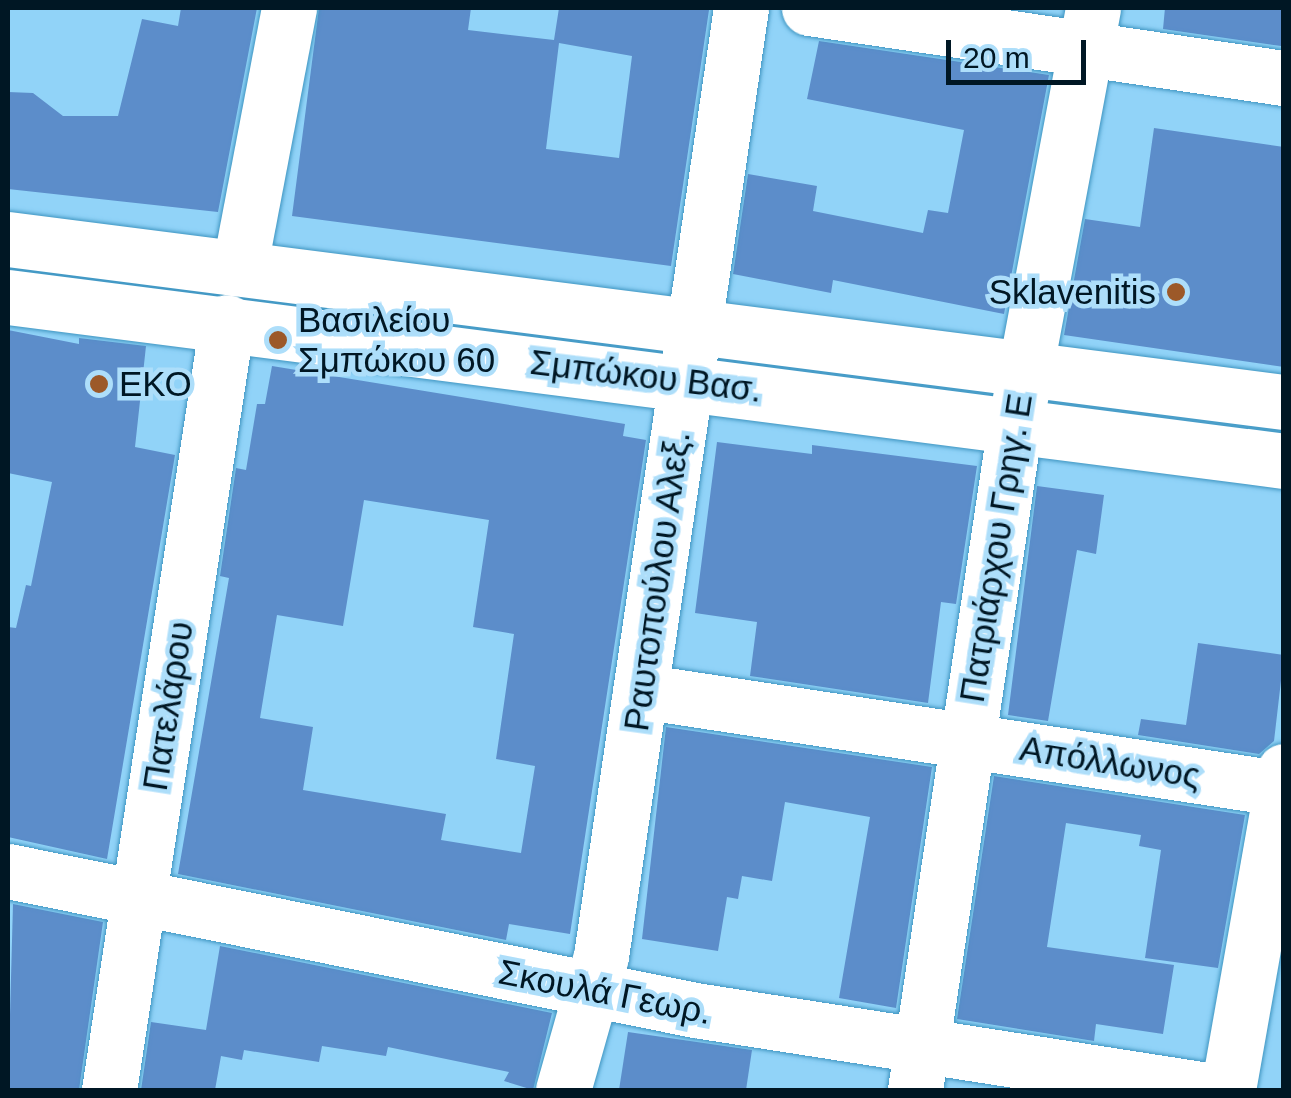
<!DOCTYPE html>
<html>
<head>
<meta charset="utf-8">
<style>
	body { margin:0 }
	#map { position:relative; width:1291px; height:1098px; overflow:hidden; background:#91d3f8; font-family:Arial,sans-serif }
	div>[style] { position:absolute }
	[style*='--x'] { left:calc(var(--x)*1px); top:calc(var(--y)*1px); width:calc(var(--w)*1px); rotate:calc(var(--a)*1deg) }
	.building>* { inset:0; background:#5c8dca }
	.roads { filter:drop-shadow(0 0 2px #3e95c1) drop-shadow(0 0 2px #3e95c1) }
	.minor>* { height:55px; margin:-27.5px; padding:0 27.5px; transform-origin:27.5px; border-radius:27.5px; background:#fff }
	.major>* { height:55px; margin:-27.5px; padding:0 27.5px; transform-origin:27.5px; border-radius:27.5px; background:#fff }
	.dots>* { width:28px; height:28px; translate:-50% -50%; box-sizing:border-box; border:5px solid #addefa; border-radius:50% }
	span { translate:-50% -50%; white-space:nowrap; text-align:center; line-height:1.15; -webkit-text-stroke:9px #addefa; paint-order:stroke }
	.poi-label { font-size:35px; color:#001724 }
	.right { translate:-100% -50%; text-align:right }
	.left { translate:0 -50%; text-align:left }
	.street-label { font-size:35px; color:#001724 }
	.frame { position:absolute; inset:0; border:10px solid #001724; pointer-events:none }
	.scale { position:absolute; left:946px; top:40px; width:140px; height:45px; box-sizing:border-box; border:5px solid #001724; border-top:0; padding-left:12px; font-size:30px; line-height:35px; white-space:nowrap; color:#001724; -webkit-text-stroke:8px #addefa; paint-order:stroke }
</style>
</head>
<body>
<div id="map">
	<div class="building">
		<div style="clip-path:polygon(181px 8px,257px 8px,218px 212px,8px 189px,8px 92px,33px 93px,63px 116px,118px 116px,142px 19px,178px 26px)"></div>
		<div style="clip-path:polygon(evenodd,319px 8px,471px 8px,468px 30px,554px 40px,559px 8px,709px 10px,671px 266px,292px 216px,319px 8px,559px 43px,632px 56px,619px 158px,546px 149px,559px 43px)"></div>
		<div style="clip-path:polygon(1165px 8px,1284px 8px,1281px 46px,1163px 29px)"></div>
		<div style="clip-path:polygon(819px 41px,1049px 75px,1004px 314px,833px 280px,831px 293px,733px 274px,748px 174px,817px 186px,813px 211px,923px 233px,928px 210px,948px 213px,964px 130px,807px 99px)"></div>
		<div style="clip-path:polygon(1154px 128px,1284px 147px,1284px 367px,1064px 335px,1085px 219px,1140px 227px)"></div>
		<div style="clip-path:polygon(8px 330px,79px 344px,79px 338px,146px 346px,135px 447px,175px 455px,107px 859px,8px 837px,8px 627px,16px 628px,26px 585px,31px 586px,52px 482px,8px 473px)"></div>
		<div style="clip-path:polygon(evenodd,272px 366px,625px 424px,623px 436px,646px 440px,570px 934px,509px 924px,506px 940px,178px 874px,229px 578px,220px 576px,236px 468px,246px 470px,257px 404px,265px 404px,272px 366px,364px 500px,489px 520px,473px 627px,514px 634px,496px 759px,535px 766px,521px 853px,441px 840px,446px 814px,303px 790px,313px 727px,260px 718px,277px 615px,343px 626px,364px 500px)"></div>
		<div style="clip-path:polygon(717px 442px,812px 454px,812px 445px,977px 466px,956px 604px,941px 602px,928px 703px,750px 676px,757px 622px,695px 613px)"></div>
		<div style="clip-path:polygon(1037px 486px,1104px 495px,1096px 554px,1077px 550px,1048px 721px,1008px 715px)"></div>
		<div style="clip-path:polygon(1198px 643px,1284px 655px,1274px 741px,1259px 754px,1138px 735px,1141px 719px,1186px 725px)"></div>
		<div style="clip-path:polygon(666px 727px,932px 767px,896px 1008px,839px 998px,870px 817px,785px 802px,772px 881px,742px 876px,738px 899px,727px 897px,718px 951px,642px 939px)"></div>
		<div style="clip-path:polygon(994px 776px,1245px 815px,1218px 968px,1145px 958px,1161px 850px,1139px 846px,1141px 835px,1066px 823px,1047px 947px,1174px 965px,1163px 1034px,1096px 1024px,1094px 1041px,957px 1019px)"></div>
		<div style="clip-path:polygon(13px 904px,103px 922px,79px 1090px,8px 1090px)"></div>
		<div style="clip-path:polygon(220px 946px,552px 1013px,533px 1090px,504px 1081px,509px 1072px,388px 1047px,386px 1056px,322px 1046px,319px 1062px,244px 1050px,242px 1060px,221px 1056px,215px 1090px,141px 1090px,151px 1022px,206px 1030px)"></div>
		<div style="clip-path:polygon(628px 1032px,752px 1050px,746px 1090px,619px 1090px)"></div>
	</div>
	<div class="roads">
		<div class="minor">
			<div style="--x:809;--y:8;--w:480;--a:8.4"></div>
			<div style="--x:240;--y:265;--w:262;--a:-79.2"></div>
			<div style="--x:640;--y:691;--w:651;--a:8.65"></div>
			<div style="--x:8;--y:871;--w:701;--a:11.44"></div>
			<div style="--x:695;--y:1010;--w:518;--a:8.88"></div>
			<div style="--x:109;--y:1090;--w:777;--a:-81.27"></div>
			<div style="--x:563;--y:1090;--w:139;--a:-74.2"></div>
			<div style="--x:601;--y:956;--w:958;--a:-81.6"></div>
			<div style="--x:915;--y:1090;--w:672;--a:-81.45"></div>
			<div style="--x:1015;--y:425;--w:424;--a:-79.4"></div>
			<div style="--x:1228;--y:1090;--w:324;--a:-80"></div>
		</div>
		<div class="major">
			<div style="--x:8;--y:239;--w:1286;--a:7.28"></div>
			<div style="--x:8;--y:297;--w:1286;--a:7.32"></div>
		</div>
	</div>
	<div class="dots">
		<div style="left:1176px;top:292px;background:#9c5929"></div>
		<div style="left:278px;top:340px;background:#9c5929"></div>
		<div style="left:99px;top:384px;background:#9c5929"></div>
	</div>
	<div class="poi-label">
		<span class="right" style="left:1156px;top:292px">Sklavenitis</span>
		<span class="left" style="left:298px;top:340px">Βασιλείου<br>Σμπώκου 60</span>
		<span class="left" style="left:119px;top:384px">ΕΚΟ</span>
	</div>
	<div class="street-label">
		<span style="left:646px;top:376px;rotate:7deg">Σμπώκου Βασ.</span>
		<span style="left:996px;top:548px;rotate:-81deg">Πατριάρχου Γρηγ. Ε</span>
		<span style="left:657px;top:581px;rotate:-82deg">Ραυτοπούλου Αλεξ.</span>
		<span style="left:168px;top:706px;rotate:-81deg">Πατελάρου</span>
		<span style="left:1110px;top:762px;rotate:9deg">Απόλλωνος</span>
		<span style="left:605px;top:992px;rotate:11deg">Σκουλά Γεωρ.</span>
	</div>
	<div class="frame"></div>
	<div class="scale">20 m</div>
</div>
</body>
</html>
